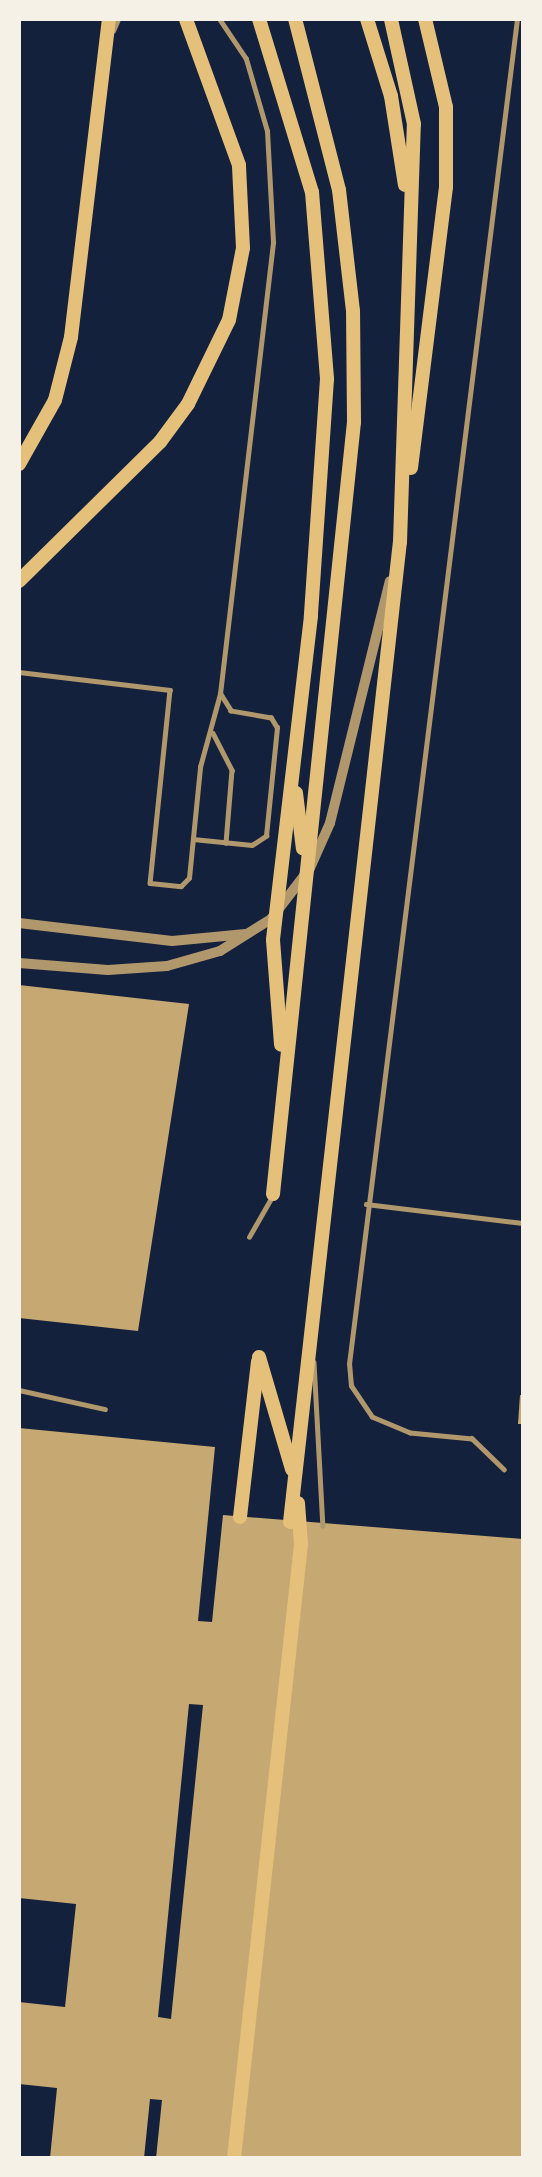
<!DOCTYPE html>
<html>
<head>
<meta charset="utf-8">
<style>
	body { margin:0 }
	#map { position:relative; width:542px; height:2177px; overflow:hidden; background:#14213d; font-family:"IBM Plex Sans",sans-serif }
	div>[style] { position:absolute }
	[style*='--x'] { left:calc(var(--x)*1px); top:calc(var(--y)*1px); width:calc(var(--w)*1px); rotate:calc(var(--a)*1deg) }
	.building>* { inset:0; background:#c6a872 }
	.service>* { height:4.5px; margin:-2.25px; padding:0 2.25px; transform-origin:2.25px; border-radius:2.25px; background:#b1986c }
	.tertiary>* { height:10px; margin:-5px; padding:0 5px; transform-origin:5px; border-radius:5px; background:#b1986c }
	.primary>* { height:14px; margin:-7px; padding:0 7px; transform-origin:7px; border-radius:7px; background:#e5c07b }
	.trunk>* { height:14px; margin:-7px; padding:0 7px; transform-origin:7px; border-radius:7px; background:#e5c07b }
	span { translate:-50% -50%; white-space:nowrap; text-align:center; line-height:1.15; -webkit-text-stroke:5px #f6f1e7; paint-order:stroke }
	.frame { position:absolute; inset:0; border:21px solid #f6f1e7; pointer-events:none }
</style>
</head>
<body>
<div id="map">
	<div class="building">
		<div style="clip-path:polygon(19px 985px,189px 1004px,138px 1331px,19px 1318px)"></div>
		<div style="clip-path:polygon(520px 1395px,523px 1395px,523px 1424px,518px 1424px)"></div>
		<div style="clip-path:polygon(evenodd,19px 1428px,215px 1447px,198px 1621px,212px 1622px,223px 1515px,523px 1539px,523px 2158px,156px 2158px,162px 2100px,150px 2099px,144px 2158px,50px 2158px,57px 2088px,19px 2084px,19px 2002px,65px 2007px,76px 1904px,19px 1898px,19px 1428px,189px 1704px,203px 1705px,171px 2019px,158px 2017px,189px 1704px)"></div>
	</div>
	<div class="service">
		<div style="--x:113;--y:31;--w:13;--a:-67"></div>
		<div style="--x:19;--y:672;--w:152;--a:6.8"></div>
		<div style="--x:170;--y:690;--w:194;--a:95.9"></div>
		<div style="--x:150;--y:883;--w:31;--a:6"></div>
		<div style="--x:181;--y:886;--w:11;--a:-45"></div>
		<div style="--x:189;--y:878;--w:112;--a:-84.3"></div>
		<div style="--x:200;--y:767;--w:76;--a:-74.7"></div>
		<div style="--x:220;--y:694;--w:455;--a:-83.3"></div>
		<div style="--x:273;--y:242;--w:111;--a:-93.1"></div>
		<div style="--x:267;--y:131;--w:75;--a:-106.3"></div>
		<div style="--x:246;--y:59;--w:48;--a:-124"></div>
		<div style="--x:213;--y:733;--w:42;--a:62.8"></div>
		<div style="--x:232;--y:770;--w:73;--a:94.7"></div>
		<div style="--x:193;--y:839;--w:59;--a:5.8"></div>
		<div style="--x:252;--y:845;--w:17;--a:-33"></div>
		<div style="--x:266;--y:836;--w:109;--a:-84.2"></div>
		<div style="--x:277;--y:728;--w:12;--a:-121"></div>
		<div style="--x:271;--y:718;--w:41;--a:-170.1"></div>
		<div style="--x:231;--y:711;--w:19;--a:-122"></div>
		<div style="--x:366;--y:1204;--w:158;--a:6.9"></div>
		<div style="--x:249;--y:1237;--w:48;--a:-60.3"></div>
		<div style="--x:314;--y:1362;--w:164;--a:86.9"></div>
		<div style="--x:19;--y:1390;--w:88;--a:12.5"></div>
		<div style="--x:504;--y:1470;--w:45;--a:-135.9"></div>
		<div style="--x:472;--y:1439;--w:62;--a:-174.5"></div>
		<div style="--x:410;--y:1433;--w:41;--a:-157.2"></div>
		<div style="--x:372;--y:1417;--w:37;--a:-124"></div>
		<div style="--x:351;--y:1386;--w:22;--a:-95"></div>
		<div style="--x:349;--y:1364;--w:1355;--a:-82.88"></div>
	</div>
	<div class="tertiary">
		<div style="--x:19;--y:923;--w:154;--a:6.7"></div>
		<div style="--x:172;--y:941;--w:74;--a:-5.4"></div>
		<div style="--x:19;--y:963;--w:89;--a:4.5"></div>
		<div style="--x:108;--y:970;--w:59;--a:-3.9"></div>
		<div style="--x:167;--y:966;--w:55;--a:-15.8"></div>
		<div style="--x:220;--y:951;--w:60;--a:-32.1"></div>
		<div style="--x:271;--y:919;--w:64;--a:-52.6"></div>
		<div style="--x:310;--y:868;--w:49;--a:-66"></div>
		<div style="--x:330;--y:823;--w:249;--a:-76.1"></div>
	</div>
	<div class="primary">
		<div style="--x:259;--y:19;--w:181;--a:73"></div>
		<div style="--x:312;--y:192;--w:188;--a:85.4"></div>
		<div style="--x:327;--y:379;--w:238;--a:93.9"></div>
		<div style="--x:311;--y:616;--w:326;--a:96.7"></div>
		<div style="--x:273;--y:940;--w:105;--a:85.6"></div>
		<div style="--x:367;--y:19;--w:81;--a:72.7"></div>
		<div style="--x:391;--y:96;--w:90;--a:81.1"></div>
		<div style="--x:411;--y:468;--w:283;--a:-82.9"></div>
		<div style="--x:446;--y:187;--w:80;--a:-90"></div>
		<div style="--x:446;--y:107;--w:90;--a:-103.4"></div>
		<div style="--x:19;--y:581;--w:198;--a:-44.6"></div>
		<div style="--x:160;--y:442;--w:47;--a:-53.6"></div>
		<div style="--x:188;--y:404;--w:93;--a:-64"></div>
		<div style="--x:229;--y:320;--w:73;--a:-79"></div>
		<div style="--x:243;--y:248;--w:83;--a:-92.8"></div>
		<div style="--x:239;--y:165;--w:155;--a:-110"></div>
		<div style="--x:296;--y:793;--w:56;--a:82.9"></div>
		<div style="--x:273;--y:1194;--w:776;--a:-84.01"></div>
		<div style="--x:354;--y:422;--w:111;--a:-90.5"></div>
		<div style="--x:353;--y:311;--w:122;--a:-96.6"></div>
		<div style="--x:339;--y:190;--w:177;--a:-104.4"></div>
		<div style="--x:259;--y:1357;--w:117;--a:73.6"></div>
		<div style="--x:240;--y:1517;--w:156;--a:-83.4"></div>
		<div style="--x:290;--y:1522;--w:986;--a:-83.6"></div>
		<div style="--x:400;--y:542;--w:418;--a:-88.1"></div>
		<div style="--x:414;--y:124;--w:107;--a:-102.4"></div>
		<div style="--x:234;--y:2158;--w:618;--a:-83.77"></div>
		<div style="--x:301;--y:1544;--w:41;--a:-94.2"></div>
	</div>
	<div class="trunk">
		<div style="--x:19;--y:464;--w:73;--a:-60.6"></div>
		<div style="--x:55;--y:400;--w:65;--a:-75.7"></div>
		<div style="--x:71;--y:337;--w:320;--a:-83.2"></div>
	</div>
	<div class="frame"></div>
</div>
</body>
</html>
